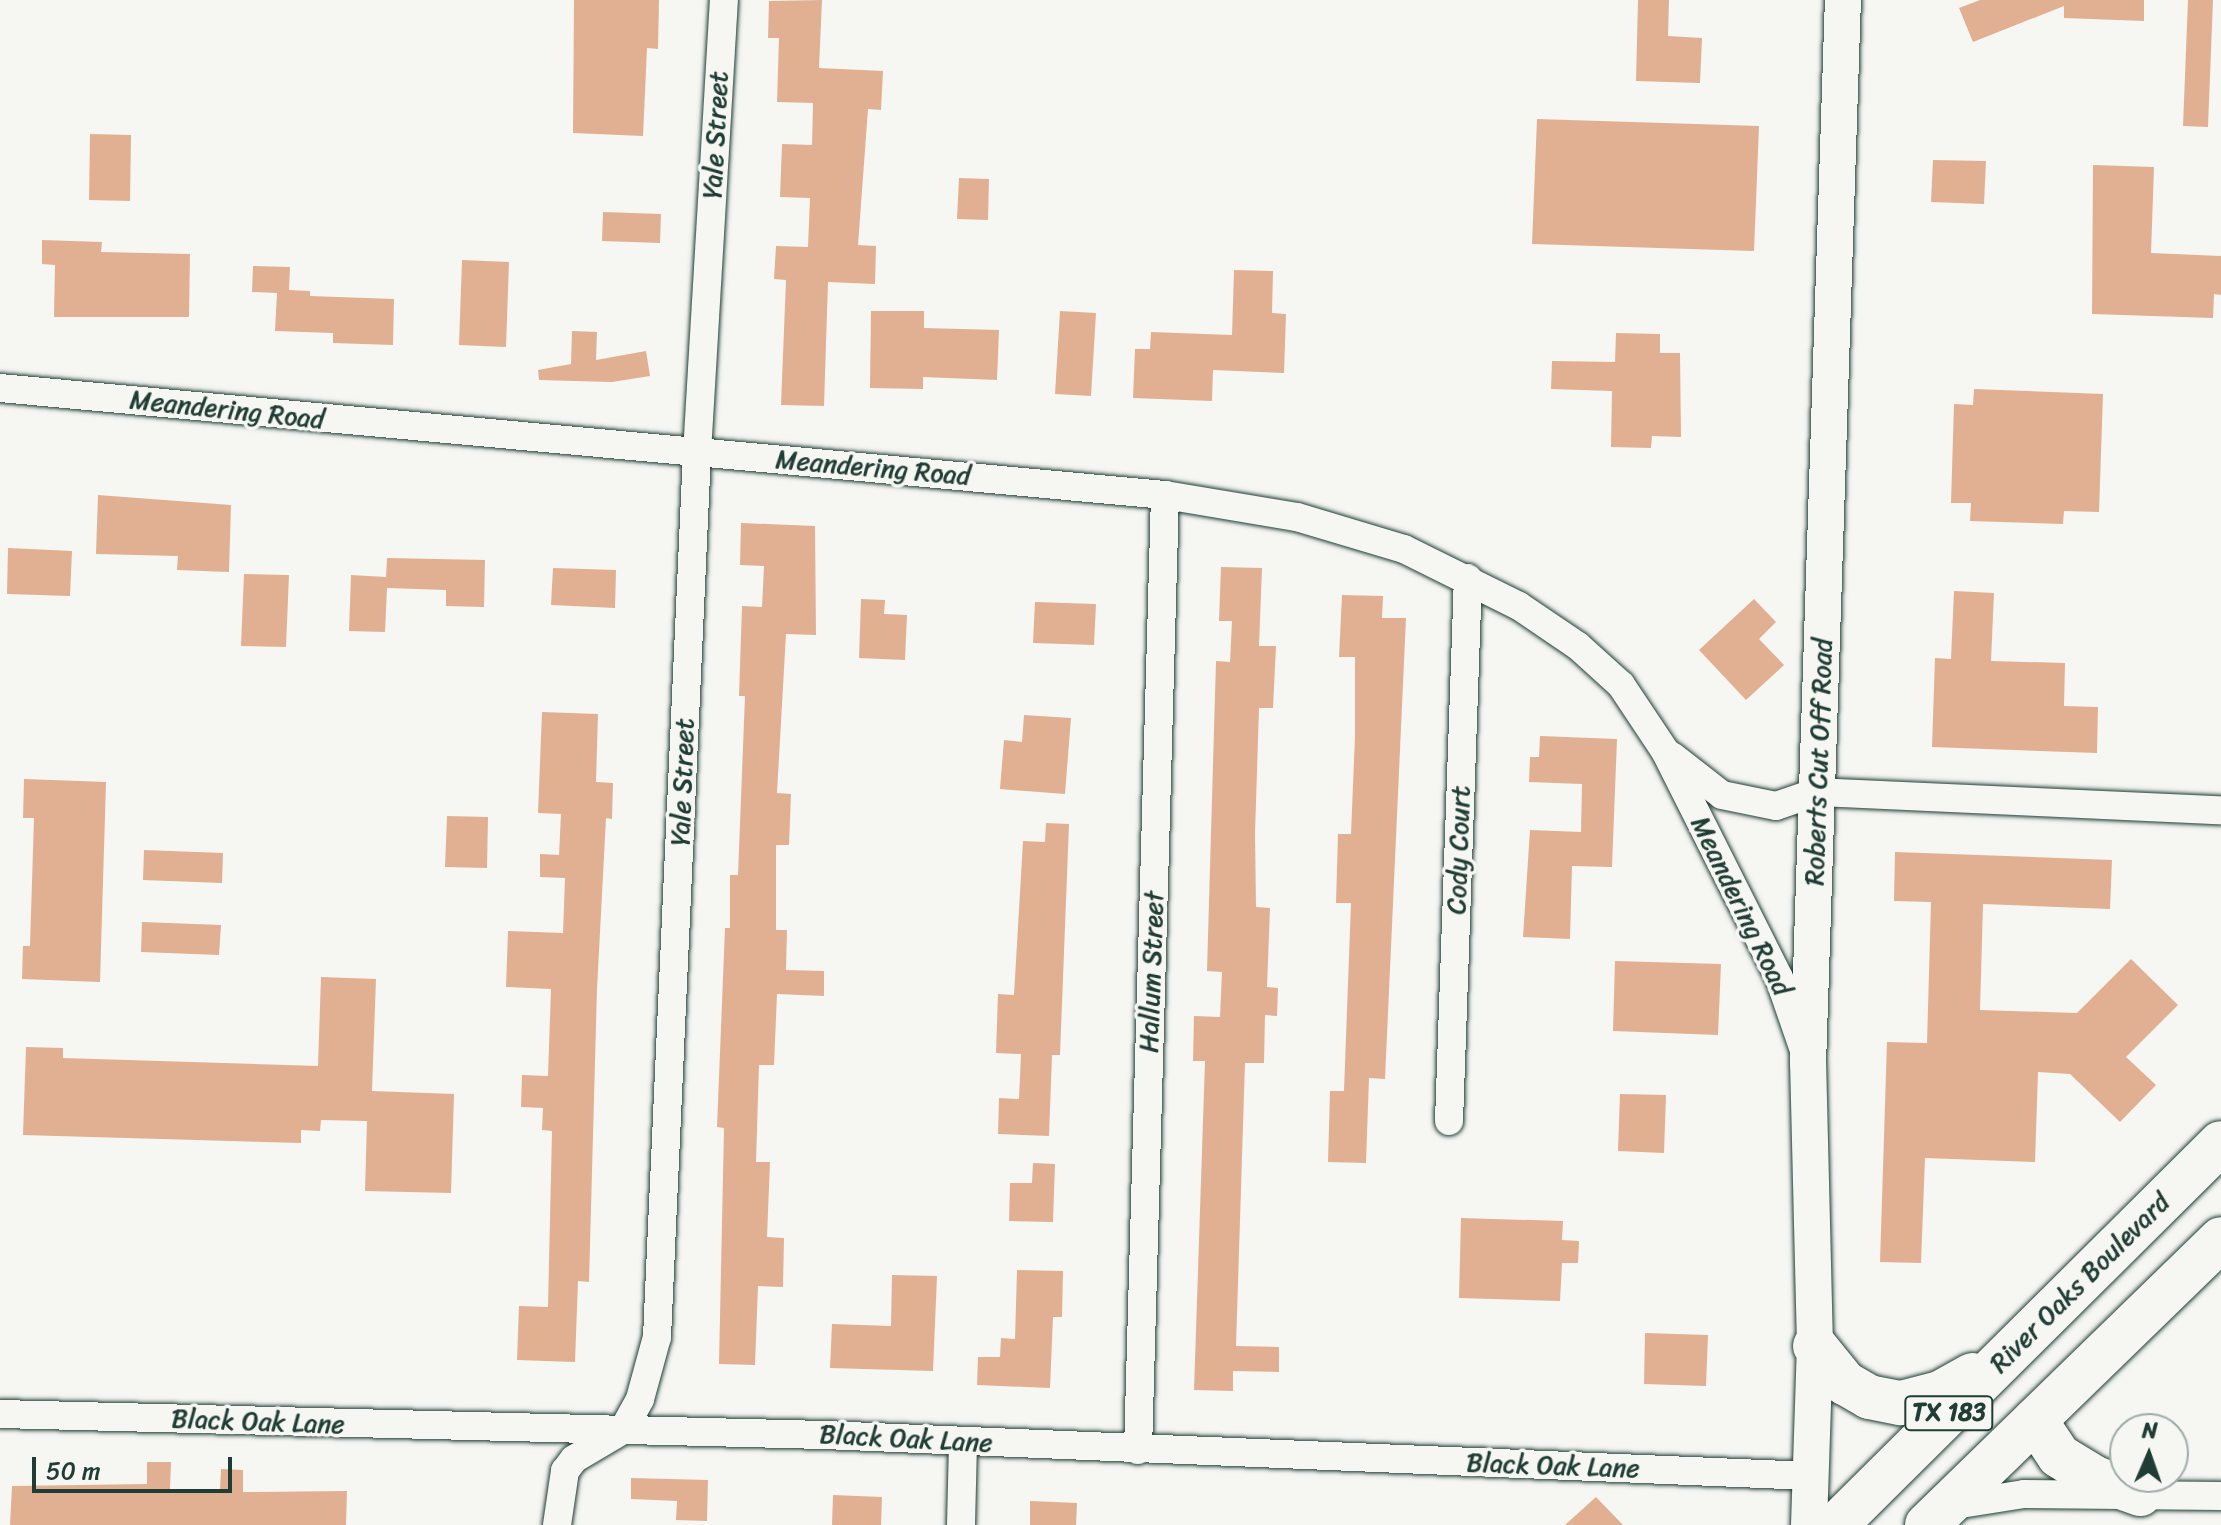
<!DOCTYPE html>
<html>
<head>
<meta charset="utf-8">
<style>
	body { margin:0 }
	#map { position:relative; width:2221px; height:1525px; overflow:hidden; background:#f6f6f2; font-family:Sriracha,sans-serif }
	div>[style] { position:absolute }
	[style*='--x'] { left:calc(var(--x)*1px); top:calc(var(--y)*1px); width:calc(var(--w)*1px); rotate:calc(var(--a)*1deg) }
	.building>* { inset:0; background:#e1b092 }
	.roads { filter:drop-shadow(0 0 2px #1f3d34) drop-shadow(0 0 2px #1f3d34) }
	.minor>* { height:28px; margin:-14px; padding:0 14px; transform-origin:14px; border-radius:14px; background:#f6f6f2 }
	.tertiary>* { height:36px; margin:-18px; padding:0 18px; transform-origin:18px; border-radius:18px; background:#f6f6f2 }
	.primary>* { height:44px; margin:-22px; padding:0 22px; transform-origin:22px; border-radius:22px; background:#f6f6f2 }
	span { translate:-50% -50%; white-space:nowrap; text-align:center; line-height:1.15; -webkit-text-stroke:7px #f6f6f2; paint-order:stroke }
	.shield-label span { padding:2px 6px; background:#f6f6f2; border:2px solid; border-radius:6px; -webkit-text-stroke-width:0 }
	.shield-label { font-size:24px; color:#1f3d34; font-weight:700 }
	.street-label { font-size:26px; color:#1f3d34 }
	.north { position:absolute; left:2109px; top:1413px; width:80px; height:80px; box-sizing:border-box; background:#f6f6f2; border:2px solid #a0aca6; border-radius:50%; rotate:2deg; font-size:22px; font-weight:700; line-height:32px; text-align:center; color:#1f3d34 }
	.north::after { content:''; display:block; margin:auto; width:28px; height:36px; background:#1f3d34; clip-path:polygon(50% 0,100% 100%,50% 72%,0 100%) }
	.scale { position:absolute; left:32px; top:1457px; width:200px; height:36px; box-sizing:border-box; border:4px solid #1f3d34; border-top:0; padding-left:10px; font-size:24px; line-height:28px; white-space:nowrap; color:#1f3d34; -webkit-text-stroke:6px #f6f6f2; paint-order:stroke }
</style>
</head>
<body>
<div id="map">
	<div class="building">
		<div style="clip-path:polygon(574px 0,659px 0,658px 49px,647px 48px,643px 136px,573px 133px)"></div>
		<div style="clip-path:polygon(822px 0,819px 68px,883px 71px,881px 110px,868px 109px,858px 245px,876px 246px,875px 284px,828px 282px,824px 406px,781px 405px,786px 280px,774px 279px,776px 246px,808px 247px,810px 198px,780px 197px,782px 144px,812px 145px,813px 103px,777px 102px,779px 38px,768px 38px,769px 1px)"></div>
		<div style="clip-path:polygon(1638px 0,1669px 0,1668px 36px,1702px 38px,1700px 83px,1636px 81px)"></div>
		<div style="clip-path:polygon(1980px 0,2144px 0,2144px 21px,2064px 18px,2064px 6px,1973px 42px,1959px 8px)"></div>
		<div style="clip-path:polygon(2188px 0,2213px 0,2208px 127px,2183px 126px)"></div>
		<div style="clip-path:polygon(1537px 119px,1759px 126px,1754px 251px,1532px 244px)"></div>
		<div style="clip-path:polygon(90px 134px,131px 135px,130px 201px,89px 200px)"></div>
		<div style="clip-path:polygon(1933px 160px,1986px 161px,1984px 204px,1931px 202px)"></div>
		<div style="clip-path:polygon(2093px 165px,2154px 167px,2151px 253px,2221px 256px,2221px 295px,2214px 294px,2213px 318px,2092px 314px)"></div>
		<div style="clip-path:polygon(959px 178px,989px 179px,988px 220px,957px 219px)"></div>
		<div style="clip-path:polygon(603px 212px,661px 214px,660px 243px,602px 241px)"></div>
		<div style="clip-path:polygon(42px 240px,102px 242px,101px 252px,190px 254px,189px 317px,54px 317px,55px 265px,42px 264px)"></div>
		<div style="clip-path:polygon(462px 260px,509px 262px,506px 347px,459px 345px)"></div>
		<div style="clip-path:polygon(253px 266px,290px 267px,289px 290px,310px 291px,310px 296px,394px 299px,393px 345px,333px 343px,333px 333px,275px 331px,277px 293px,252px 292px)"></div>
		<div style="clip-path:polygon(1234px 270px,1273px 271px,1272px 313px,1286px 314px,1284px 373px,1213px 370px,1212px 401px,1133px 398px,1135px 349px,1150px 349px,1151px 332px,1232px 335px)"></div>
		<div style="clip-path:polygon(871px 311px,924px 311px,924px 328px,999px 330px,997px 380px,923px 377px,923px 389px,870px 388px)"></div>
		<div style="clip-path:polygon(1060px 311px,1096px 313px,1091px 396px,1055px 394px)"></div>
		<div style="clip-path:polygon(572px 331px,597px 332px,596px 360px,646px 351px,650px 376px,612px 382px,539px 380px,538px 370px,571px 364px)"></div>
		<div style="clip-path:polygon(1616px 333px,1660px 334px,1660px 353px,1680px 353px,1681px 437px,1652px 436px,1651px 448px,1611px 447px,1612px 391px,1551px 389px,1552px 361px,1615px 362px)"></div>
		<div style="clip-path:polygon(1974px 389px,2103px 394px,2099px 512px,2064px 511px,2063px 524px,1970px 521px,1971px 503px,1951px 503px,1954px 404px,1973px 405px)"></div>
		<div style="clip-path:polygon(98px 495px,231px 505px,229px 572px,177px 570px,178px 556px,96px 554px)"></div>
		<div style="clip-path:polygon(741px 523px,815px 526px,816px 635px,786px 634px,777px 793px,791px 794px,789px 845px,776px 845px,776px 930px,787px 930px,786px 970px,824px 971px,824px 996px,777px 994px,774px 1065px,759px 1065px,756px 1162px,770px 1162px,767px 1237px,784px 1238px,783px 1287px,758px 1286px,755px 1365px,719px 1364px,724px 1128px,717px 1127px,725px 928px,730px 928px,730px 875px,738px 875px,745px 696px,739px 696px,742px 606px,762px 607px,764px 566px,740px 565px)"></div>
		<div style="clip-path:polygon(8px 548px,72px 551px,70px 596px,7px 594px)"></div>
		<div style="clip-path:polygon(387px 558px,485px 560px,484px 607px,446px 606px,446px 590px,387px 588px,385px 632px,349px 631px,351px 575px,386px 577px)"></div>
		<div style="clip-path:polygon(1221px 567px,1262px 568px,1259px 646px,1276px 646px,1273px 708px,1259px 708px,1255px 834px,1256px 907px,1270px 908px,1267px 987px,1278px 988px,1277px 1016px,1265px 1015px,1264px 1063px,1245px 1063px,1236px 1346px,1279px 1347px,1279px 1372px,1233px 1371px,1233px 1391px,1194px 1390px,1205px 1061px,1193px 1061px,1194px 1016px,1220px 1017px,1222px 972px,1207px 971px,1216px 661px,1230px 662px,1232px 621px,1219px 621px)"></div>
		<div style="clip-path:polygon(553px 568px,616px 570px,615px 608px,551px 605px)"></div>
		<div style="clip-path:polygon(244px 574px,289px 575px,286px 647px,241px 646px)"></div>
		<div style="clip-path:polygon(1954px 591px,1994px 593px,1991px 661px,2065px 663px,2064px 706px,2098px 707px,2097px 753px,1932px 747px,1935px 658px,1951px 659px)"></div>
		<div style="clip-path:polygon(1342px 595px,1383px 596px,1382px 618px,1406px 618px,1385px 1079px,1369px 1078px,1366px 1163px,1328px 1162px,1330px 1091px,1344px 1091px,1351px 903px,1336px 903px,1338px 834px,1351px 834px,1355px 736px,1355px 657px,1339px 657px)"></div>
		<div style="clip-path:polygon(861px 599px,885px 600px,884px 614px,907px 615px,905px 660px,859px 658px)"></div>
		<div style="clip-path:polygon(1754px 599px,1776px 622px,1759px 639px,1784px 665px,1746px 700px,1699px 650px)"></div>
		<div style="clip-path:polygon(1035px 602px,1096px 604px,1094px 645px,1033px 643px)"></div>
		<div style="clip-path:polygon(542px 712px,598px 714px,596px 782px,613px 783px,612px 819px,606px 818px,597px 989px,589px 1282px,578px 1281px,575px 1362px,517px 1360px,519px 1306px,548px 1307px,552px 1131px,542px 1130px,543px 1108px,521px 1107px,522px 1075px,548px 1076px,551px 989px,506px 987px,508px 931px,563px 933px,565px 878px,540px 877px,540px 854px,559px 855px,561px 814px,538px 813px)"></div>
		<div style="clip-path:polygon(1024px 715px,1071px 718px,1065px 794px,1000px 789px,1004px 740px,1022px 742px)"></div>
		<div style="clip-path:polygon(1540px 736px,1617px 739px,1612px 867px,1572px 866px,1570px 939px,1523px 937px,1530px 830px,1581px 832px,1582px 784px,1529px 782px,1530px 757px,1539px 757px)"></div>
		<div style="clip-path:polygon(24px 779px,106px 782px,100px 982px,22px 979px,23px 946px,30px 946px,34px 818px,23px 818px)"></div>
		<div style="clip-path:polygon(447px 816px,488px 817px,487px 868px,445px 867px)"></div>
		<div style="clip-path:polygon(1046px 823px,1069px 824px,1060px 1055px,1052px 1055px,1049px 1136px,998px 1134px,999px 1098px,1019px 1099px,1021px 1054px,996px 1053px,998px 994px,1014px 995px,1023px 841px,1045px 842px)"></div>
		<div style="clip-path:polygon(144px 850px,223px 853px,222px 883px,143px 880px)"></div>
		<div style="clip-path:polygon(1895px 852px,2112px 860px,2110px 909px,1983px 904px,1980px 1010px,2077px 1013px,2131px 959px,2178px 1005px,2126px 1057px,2156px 1085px,2120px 1122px,2070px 1074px,2038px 1072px,2035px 1162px,1925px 1158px,1921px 1263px,1880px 1262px,1887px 1042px,1927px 1043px,1931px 902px,1894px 901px)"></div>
		<div style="clip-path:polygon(142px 922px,221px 925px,219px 955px,141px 952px)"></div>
		<div style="clip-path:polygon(1615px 961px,1721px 964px,1718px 1035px,1613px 1031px)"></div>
		<div style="clip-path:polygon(321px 977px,376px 979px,372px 1091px,454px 1094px,451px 1193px,365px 1191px,367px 1121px,321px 1120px,320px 1131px,301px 1130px,301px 1143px,23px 1135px,26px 1047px,63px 1048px,63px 1058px,318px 1066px)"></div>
		<div style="clip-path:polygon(1620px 1094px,1666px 1095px,1664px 1153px,1618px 1151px)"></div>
		<div style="clip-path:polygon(1033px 1163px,1055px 1164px,1053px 1222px,1009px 1221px,1010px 1183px,1032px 1183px)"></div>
		<div style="clip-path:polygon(1461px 1218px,1563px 1221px,1562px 1240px,1579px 1241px,1578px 1263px,1562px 1263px,1560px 1301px,1459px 1298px)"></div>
		<div style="clip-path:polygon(1017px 1270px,1063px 1271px,1062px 1317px,1053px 1317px,1050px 1388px,977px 1385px,978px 1357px,1000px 1357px,1001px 1338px,1015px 1339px)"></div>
		<div style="clip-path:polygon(892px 1275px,937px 1276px,933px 1371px,830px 1368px,832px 1324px,891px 1326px)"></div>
		<div style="clip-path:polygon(1645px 1333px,1708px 1335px,1706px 1386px,1644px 1384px)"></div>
		<div style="clip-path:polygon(147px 1462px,171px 1462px,170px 1489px,220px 1491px,221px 1469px,243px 1470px,243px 1492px,347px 1491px,346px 1525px,10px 1525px,12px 1486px,147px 1484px)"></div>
		<div style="clip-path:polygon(631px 1478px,708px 1480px,707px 1521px,676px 1520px,677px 1501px,631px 1499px)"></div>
		<div style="clip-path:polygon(833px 1495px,882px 1497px,881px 1525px,832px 1525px)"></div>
		<div style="clip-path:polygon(1596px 1497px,1623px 1525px,1565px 1525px)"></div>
		<div style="clip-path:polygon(1030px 1501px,1077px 1503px,1076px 1525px,1030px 1525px)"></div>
	</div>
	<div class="roads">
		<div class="minor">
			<div style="--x:0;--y:388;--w:1170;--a:5.25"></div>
			<div style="--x:1165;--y:495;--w:134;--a:9.5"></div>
			<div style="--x:1297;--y:517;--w:112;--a:16.7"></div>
			<div style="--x:1404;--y:549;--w:128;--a:26.4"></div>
			<div style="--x:1519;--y:606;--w:71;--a:34.1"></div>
			<div style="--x:1578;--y:646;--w:58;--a:42.2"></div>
			<div style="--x:1621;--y:685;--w:79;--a:56.3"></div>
			<div style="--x:1665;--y:751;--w:254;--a:63.3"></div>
			<div style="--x:1779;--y:978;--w:76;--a:70.9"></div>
			<div style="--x:1672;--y:756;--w:63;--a:38"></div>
			<div style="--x:1722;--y:795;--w:55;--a:11.5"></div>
			<div style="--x:1776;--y:806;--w:43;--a:-18.9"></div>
			<div style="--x:1817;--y:792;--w:404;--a:2.6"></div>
			<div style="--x:1449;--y:1121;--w:543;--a:-88"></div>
			<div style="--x:0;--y:1414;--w:824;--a:1.46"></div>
			<div style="--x:824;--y:1435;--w:988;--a:2.38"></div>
			<div style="--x:1138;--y:1450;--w:955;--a:-88.38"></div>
			<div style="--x:1948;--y:1506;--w:77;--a:-9"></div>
			<div style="--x:2024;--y:1494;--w:197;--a:0.6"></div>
			<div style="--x:557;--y:1525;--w:55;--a:-81.6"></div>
			<div style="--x:565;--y:1471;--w:15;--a:-53"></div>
			<div style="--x:574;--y:1459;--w:57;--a:-30.6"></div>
			<div style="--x:623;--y:1430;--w:35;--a:-61"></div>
			<div style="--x:640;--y:1399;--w:64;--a:-74.7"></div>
			<div style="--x:657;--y:1337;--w:885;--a:-87.41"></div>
			<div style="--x:697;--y:453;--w:454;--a:-86.6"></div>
			<div style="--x:961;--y:1525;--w:83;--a:-88.6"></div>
		</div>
		<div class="tertiary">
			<div style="--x:1809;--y:1525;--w:179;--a:-88.1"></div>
			<div style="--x:1815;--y:1346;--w:282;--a:-91.4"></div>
			<div style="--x:1808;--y:1064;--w:1065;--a:-88.12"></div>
		</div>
		<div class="primary">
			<div style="--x:1815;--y:1346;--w:48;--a:51"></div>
			<div style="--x:1845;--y:1383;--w:28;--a:30"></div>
			<div style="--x:1869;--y:1397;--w:33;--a:11"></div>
			<div style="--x:1901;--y:1403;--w:40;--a:-14.4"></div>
			<div style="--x:1940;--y:1393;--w:37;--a:-29"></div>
			<div style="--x:2035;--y:1420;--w:43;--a:56.3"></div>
			<div style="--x:2059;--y:1456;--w:42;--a:31.4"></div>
			<div style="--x:2095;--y:1478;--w:48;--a:19.6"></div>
			<div style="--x:1836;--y:1525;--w:542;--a:-44.78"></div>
			<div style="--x:1927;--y:1525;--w:410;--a:-44.2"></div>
		</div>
	</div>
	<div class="shield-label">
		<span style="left:1949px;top:1413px">TX 183</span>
	</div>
	<div class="street-label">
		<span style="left:716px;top:135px;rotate:-87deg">Yale Street</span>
		<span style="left:227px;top:410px;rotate:6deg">Meandering Road</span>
		<span style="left:873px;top:468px;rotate:5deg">Meandering Road</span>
		<span style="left:1819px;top:762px;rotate:-88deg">Roberts Cut Off Road</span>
		<span style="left:683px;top:782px;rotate:-88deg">Yale Street</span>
		<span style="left:1459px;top:850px;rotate:-88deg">Cody Court</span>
		<span style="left:1741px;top:906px;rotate:64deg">Meandering Road</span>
		<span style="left:1152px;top:972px;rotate:-88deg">Hallum Street</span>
		<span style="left:2080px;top:1283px;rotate:-45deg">River Oaks Boulevard</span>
		<span style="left:258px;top:1422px;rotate:2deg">Black Oak Lane</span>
		<span style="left:906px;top:1439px;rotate:3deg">Black Oak Lane</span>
		<span style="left:1553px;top:1466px;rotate:2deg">Black Oak Lane</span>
	</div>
	<div class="north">N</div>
	<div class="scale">50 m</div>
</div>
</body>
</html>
